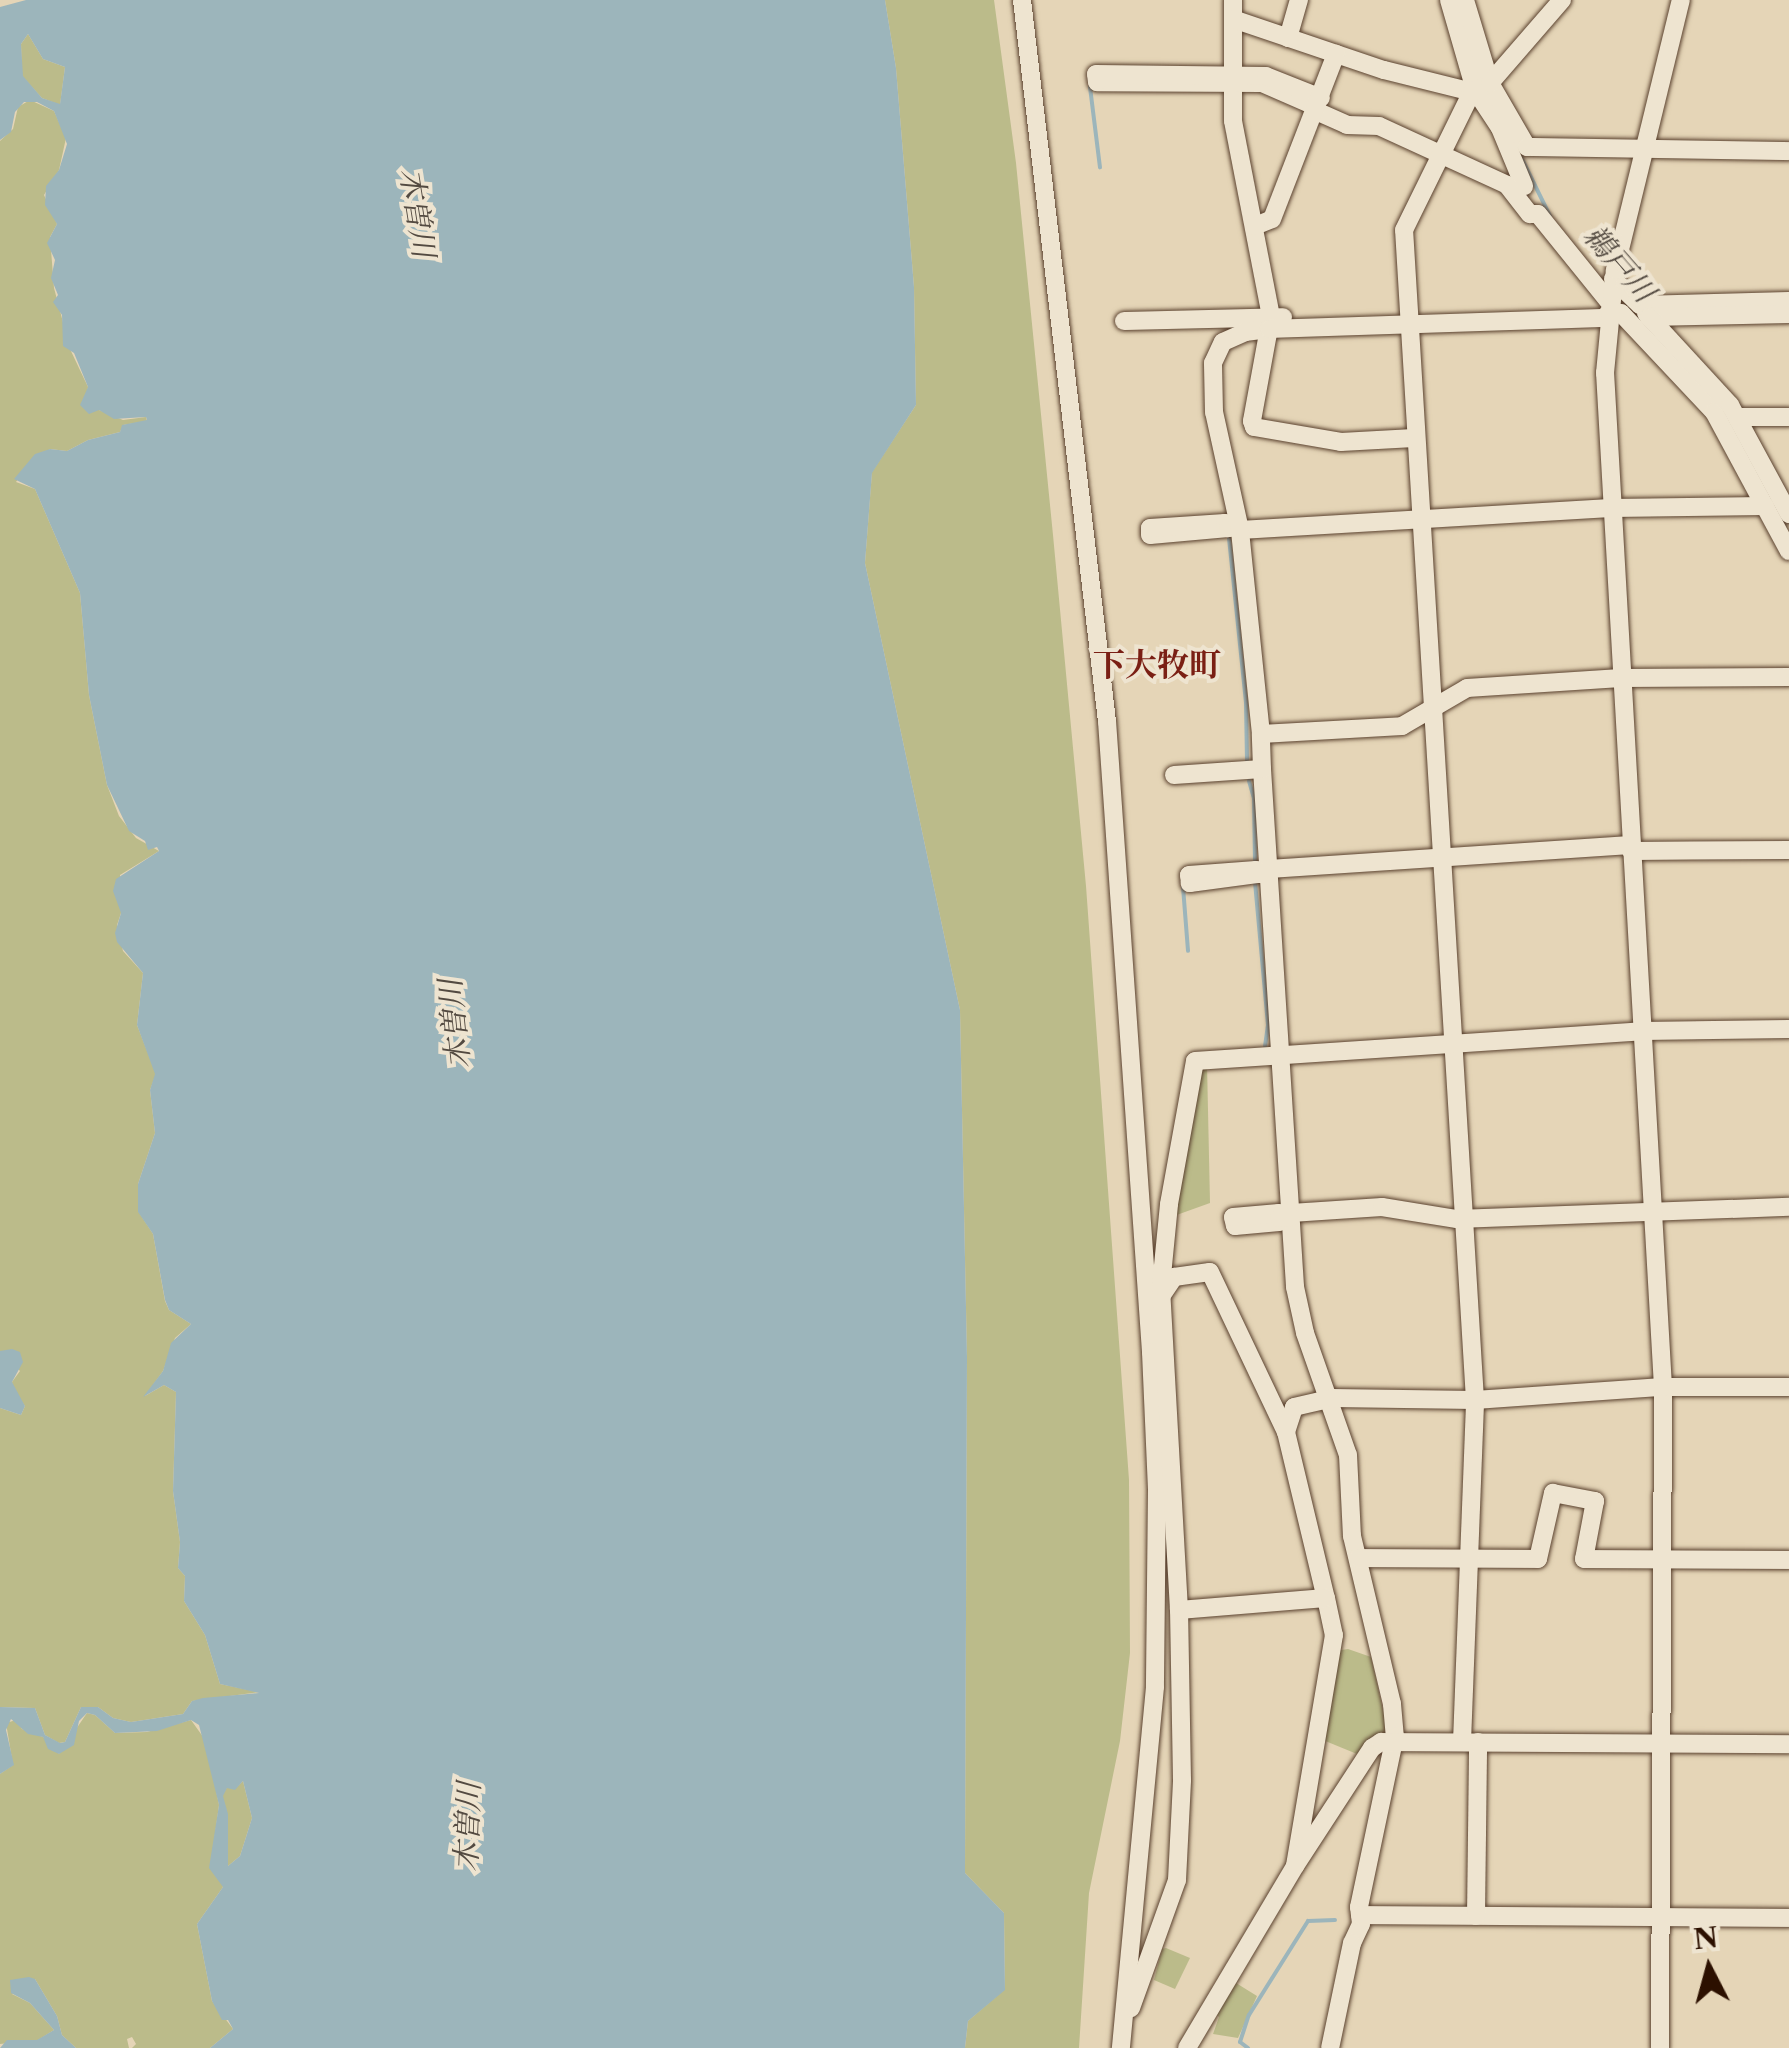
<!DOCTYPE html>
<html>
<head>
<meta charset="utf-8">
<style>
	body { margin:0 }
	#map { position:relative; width:1789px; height:2048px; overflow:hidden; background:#e5d5b7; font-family:"Libre Caslon Text","Noto Serif JP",serif }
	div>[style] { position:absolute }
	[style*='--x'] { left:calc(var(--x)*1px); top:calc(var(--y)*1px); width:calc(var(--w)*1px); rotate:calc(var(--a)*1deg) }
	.green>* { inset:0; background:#bbbb8a }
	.water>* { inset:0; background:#9cb5bb }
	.stream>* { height:4px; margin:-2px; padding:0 2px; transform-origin:2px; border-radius:2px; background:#9cb5bb }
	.roads { filter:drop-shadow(0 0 2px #5a412e) drop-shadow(0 0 2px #5a412e) }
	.minor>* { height:18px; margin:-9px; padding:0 9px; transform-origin:9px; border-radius:9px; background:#eee4d0 }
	span { translate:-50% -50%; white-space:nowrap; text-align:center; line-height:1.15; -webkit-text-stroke:8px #eee4d0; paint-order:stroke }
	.water-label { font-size:30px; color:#534a41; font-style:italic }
	.quarter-label { font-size:32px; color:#7a1f14; font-weight:700 }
	.north { position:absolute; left:1659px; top:1918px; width:100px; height:100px; -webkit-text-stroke:8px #eee4d0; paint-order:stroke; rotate:354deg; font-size:28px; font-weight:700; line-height:40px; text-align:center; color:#2c1000 }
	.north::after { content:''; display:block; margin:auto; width:35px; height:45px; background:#2c1000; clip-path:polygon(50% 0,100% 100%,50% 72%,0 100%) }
</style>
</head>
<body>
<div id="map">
	<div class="green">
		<div style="clip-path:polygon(885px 0,994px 0,1016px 163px,1053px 535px,1086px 886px,1129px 1480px,1130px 1653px,1120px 1741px,1089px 1893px,1079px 2048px,965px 2048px,968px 2021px,1005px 1989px,1004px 1913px,965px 1873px,967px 1357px,960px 1010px,865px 563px,872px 472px,916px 405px,914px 287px,896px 68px)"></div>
		<div style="clip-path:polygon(28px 34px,43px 59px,65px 67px,60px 105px,42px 98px,22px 76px,21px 44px)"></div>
		<div style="clip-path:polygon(30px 100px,54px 111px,66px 138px,59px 170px,44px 195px,57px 224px,50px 237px,54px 288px,70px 349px,88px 387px,87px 396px,99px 410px,123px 420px,146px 417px,147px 421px,123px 425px,120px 432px,88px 440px,67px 451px,50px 449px,27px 466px,16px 482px,35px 489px,80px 593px,89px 695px,107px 785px,119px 816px,136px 838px,159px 851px,120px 875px,121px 913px,117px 925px,123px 951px,143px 973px,137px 1025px,156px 1074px,150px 1090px,155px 1133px,138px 1184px,138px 1211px,153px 1234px,165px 1301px,169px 1310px,191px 1324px,175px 1338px,163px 1371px,145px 1396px,164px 1385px,176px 1392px,173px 1491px,180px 1542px,178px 1568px,185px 1576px,184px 1601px,205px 1635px,220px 1684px,259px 1692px,192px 1701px,183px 1714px,131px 1722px,113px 1718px,98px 1707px,81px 1707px,65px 1742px,59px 1743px,45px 1735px,35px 1708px,0 1707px,0 1408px,21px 1415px,25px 1406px,13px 1390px,12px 1382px,20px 1371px,0 1351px,0 141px,13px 129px,18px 107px)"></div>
		<div style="clip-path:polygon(1207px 1064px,1210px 1203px,1171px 1217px,1191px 1075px)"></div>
		<div style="clip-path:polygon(1348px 1649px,1371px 1657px,1388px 1732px,1369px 1739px,1357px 1754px,1318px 1738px,1335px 1651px)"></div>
		<div style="clip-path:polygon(87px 1713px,95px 1715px,115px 1733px,147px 1732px,191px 1720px,206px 1741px,219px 1805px,213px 1849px,223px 1887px,197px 1924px,212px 2001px,233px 2029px,210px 2048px,132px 2048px,136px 2044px,132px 2037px,127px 2039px,129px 2048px,76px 2048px,62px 2035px,57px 2016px,35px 1979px,12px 1994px,30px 2003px,54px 2030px,38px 2040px,0 2044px,0 1774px,13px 1765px,6px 1723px,16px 1720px,22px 1729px,43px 1737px,59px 1754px)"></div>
		<div style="clip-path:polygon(243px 1781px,252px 1818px,240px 1856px,228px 1866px,222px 1796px,227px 1787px,235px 1789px)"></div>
		<div style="clip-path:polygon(1166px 1948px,1190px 1958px,1175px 1989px,1154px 1980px,1162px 1949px)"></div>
		<div style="clip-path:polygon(1236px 1983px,1257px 1996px,1238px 2038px,1213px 2034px,1219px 2017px,1214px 2012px)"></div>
	</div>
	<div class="water">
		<div style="clip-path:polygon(evenodd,26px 0,885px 0,896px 68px,914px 287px,916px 405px,872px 473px,865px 563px,960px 1010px,967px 1357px,965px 1873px,1004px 1913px,1005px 1990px,968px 2021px,965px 2048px,210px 2048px,233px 2029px,228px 2020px,222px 2020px,212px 2001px,197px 1924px,223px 1887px,209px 1868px,219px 1805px,199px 1725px,191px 1720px,157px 1731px,115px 1733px,95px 1715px,87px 1713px,79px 1721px,74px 1745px,59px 1754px,48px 1749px,43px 1737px,28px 1734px,11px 1719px,6px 1730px,14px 1765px,0 1774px,0 1707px,35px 1708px,45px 1735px,60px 1743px,65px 1742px,81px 1707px,98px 1707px,113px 1718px,131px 1722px,183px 1714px,192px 1701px,203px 1698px,259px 1693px,220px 1684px,205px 1635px,184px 1601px,185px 1576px,178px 1568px,180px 1542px,173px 1491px,176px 1392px,164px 1385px,143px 1397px,163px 1371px,171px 1343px,191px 1324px,169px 1310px,165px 1300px,153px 1234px,138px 1212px,138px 1184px,155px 1133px,150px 1090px,155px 1074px,137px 1025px,143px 973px,117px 942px,115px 933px,121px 913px,113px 891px,116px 879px,159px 851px,157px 847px,148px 850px,145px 841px,129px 831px,107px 785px,89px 695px,80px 593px,35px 489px,14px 479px,35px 454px,50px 449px,67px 451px,88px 440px,120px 432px,122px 425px,147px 420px,146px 417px,114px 419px,99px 410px,89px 414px,80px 405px,88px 387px,74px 353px,63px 346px,62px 315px,53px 302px,58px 295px,51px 278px,55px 260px,47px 243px,57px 224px,45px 205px,46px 186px,59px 170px,67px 144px,54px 111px,37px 102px,24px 102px,15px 112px,11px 132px,0 140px,0 7px,26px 0,28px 34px,43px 59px,65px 67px,60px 104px,42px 98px,23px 76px,21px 44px,28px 34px,26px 0,243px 1781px,252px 1818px,240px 1856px,228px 1866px,228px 1814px,223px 1796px,227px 1788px,235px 1790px,243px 1781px)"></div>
		<div style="clip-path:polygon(12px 1349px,20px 1352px,23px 1362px,12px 1382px,25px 1406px,21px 1415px,0 1408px,0 1351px)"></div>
		<div style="clip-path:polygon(29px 1977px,35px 1979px,57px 2016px,62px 2035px,76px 2048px,0 2048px,7px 2040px,37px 2040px,54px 2030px,30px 2003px,11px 1993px,10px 1980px)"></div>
	</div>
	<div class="stream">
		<div style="--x:1090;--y:87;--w:81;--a:82.9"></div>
		<div style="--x:1521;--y:157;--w:66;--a:63.8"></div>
		<div style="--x:1229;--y:538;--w:166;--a:84.1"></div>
		<div style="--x:1246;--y:703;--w:59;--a:89"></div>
		<div style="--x:1249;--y:781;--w:18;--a:74"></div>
		<div style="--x:1254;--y:798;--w:64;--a:89.1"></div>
		<div style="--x:1255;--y:882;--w:144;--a:84.8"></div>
		<div style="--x:1268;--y:1025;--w:21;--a:98"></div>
		<div style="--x:1183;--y:887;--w:64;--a:85.5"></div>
		<div style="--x:1248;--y:2048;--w:10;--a:-143"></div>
		<div style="--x:1240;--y:2042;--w:28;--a:-72"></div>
		<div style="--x:1249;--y:2015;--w:111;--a:-57.9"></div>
		<div style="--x:1308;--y:1921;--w:27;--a:-2"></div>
	</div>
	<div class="roads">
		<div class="minor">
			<div style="--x:1022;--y:0;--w:726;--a:83.28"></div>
			<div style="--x:1107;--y:721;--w:633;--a:86.01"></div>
			<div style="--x:1151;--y:1352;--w:137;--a:87.5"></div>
			<div style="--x:1157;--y:1489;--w:198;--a:90.6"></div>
			<div style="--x:1155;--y:1687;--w:363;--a:95.4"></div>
			<div style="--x:1233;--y:0;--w:121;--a:90"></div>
			<div style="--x:1233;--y:121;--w:200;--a:79"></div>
			<div style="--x:1271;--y:317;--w:106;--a:100.4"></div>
			<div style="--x:1252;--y:421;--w:6;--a:72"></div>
			<div style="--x:1254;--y:427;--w:88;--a:9.8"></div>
			<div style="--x:1341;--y:442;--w:73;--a:-3.1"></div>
			<div style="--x:1449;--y:0;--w:94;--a:73.9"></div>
			<div style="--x:1475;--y:90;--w:45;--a:56.7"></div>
			<div style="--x:1500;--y:128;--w:63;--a:67.5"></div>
			<div style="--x:1465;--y:0;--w:87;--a:73.2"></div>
			<div style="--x:1490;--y:83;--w:74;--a:60"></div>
			<div style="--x:1527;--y:147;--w:262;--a:0.9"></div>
			<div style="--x:1233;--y:19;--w:159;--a:18.7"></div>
			<div style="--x:1384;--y:70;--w:91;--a:14"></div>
			<div style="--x:1288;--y:38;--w:40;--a:-74"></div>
			<div style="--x:1317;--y:107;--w:60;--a:-156.4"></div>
			<div style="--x:1262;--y:83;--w:165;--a:-179.7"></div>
			<div style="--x:1097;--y:82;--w:8;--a:-97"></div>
			<div style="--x:1096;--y:74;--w:170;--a:0.7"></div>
			<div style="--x:1266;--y:76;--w:59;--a:21.8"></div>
			<div style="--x:1316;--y:111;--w:34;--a:24"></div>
			<div style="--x:1347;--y:125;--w:32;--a:2"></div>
			<div style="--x:1379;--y:126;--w:141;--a:24.7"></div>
			<div style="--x:1507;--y:185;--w:37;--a:52"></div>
			<div style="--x:1530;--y:214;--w:8;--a:0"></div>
			<div style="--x:1538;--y:214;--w:113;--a:51.1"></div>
			<div style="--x:1255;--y:226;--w:18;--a:-22"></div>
			<div style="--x:1272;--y:219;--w:177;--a:-68.8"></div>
			<div style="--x:1613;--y:279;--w:37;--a:44"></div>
			<div style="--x:1640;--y:305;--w:149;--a:-1.5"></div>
			<div style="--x:1608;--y:313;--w:13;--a:0"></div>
			<div style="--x:1621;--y:313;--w:136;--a:46.8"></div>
			<div style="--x:1714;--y:412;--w:158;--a:61.7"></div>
			<div style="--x:1646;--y:313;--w:5;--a:53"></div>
			<div style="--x:1649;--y:317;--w:140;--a:-1.2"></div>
			<div style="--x:1649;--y:317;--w:120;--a:47.4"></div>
			<div style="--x:1730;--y:405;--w:124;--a:61.6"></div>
			<div style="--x:1124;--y:321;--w:159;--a:-1.4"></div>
			<div style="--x:1738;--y:417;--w:51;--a:0"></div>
			<div style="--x:1228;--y:528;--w:78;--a:174.9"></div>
			<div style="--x:1150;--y:535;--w:7;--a:-90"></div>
			<div style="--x:1150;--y:528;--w:75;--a:-3.8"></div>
			<div style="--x:1225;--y:523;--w:6;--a:59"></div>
			<div style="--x:1228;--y:528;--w:12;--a:-5"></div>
			<div style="--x:1240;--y:530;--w:371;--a:-3.4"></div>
			<div style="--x:1610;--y:508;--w:155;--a:-0.7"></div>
			<div style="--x:1261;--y:734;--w:205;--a:-95.9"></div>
			<div style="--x:1240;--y:530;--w:121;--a:-102.4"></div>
			<div style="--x:1214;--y:412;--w:49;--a:-91.2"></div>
			<div style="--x:1213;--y:363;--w:23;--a:-65"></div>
			<div style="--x:1223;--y:342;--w:24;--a:-24"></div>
			<div style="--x:1245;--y:332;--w:24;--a:-7"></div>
			<div style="--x:1269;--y:329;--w:339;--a:-1.9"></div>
			<div style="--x:1262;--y:769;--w:519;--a:86.35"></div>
			<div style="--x:1295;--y:1287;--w:47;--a:77.7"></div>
			<div style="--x:1305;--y:1333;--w:129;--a:70.6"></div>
			<div style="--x:1348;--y:1455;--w:81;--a:87.2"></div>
			<div style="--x:1352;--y:1536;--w:173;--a:76.6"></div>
			<div style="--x:1392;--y:1704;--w:32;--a:85"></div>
			<div style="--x:1395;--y:1736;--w:175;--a:101.9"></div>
			<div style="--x:1359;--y:1907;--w:17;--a:83"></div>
			<div style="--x:1361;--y:1924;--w:21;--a:115"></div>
			<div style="--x:1352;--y:1943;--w:107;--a:101.8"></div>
			<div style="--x:1174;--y:775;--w:88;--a:-3.9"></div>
			<div style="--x:1262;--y:769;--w:35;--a:-92"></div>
			<div style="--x:1261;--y:734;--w:141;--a:-3.2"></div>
			<div style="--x:1402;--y:726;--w:75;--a:-30.3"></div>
			<div style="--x:1467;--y:688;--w:154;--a:-3.7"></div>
			<div style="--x:1621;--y:678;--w:168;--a:-0.3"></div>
			<div style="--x:1631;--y:851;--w:158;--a:-0.4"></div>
			<div style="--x:1269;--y:869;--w:362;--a:-3.8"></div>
			<div style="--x:1257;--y:874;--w:68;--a:172.3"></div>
			<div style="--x:1190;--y:883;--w:8;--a:-97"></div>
			<div style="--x:1189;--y:875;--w:67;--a:-4.3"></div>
			<div style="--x:1256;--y:870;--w:4;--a:76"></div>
			<div style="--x:1257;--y:874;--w:12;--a:0"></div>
			<div style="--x:1291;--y:1213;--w:91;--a:-3.8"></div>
			<div style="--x:1382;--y:1207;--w:76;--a:9.1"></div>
			<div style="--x:1457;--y:1219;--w:332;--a:-2.1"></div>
			<div style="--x:1279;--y:1218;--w:4;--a:90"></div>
			<div style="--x:1279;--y:1222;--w:44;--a:174.8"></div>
			<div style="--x:1235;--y:1226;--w:9;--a:-103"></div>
			<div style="--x:1233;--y:1217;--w:46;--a:-5"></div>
			<div style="--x:1279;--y:1213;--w:5;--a:90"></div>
			<div style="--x:1279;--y:1218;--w:12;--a:-5"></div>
			<div style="--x:1162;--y:1295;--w:22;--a:-56"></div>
			<div style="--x:1174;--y:1277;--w:36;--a:-8"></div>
			<div style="--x:1210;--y:1272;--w:177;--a:64.6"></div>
			<div style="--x:1286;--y:1432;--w:171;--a:76.5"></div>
			<div style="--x:1326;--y:1598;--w:38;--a:78"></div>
			<div style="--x:1334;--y:1635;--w:234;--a:99.6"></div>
			<div style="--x:1286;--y:1432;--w:26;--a:-72"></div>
			<div style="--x:1294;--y:1407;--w:39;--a:-13"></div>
			<div style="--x:1332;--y:1398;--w:143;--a:0.8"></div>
			<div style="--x:1475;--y:1400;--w:188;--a:-4"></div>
			<div style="--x:1663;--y:1387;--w:126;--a:0"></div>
			<div style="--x:1358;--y:1558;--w:180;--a:0.3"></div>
			<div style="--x:1538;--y:1559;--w:68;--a:-77.2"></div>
			<div style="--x:1553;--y:1493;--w:43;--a:10.8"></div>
			<div style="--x:1595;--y:1501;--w:59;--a:100.7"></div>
			<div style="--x:1584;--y:1559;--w:205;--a:0.3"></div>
			<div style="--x:1179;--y:1610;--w:147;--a:-4.7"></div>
			<div style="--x:1462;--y:1742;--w:342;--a:-87.8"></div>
			<div style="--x:1475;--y:1400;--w:1172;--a:-93.47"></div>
			<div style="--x:1404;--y:230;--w:154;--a:-63.8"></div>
			<div style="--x:1472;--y:92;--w:20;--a:-27"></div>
			<div style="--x:1490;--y:83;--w:110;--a:-49.1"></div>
			<div style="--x:1360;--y:1915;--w:429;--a:0.4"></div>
			<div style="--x:1476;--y:1916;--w:174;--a:-89.3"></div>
			<div style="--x:1131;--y:2008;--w:136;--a:-70.2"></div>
			<div style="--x:1177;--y:1880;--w:100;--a:-87.1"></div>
			<div style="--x:1182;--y:1780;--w:170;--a:-91"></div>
			<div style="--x:1179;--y:1610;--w:324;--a:-93.2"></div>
			<div style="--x:1161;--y:1286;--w:82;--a:-84.4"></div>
			<div style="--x:1169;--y:1204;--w:145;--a:-79.7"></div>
			<div style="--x:1195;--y:1061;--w:448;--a:-3.8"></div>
			<div style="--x:1642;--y:1031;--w:147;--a:-0.8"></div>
			<div style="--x:1187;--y:2048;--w:212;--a:-59.3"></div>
			<div style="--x:1295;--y:1866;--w:141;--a:-56.9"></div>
			<div style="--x:1372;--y:1748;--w:11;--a:-34"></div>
			<div style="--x:1381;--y:1742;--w:408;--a:0.3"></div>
			<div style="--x:1660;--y:2048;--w:661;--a:-89.74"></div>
			<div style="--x:1663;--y:1387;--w:1016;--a:-93.27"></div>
			<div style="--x:1605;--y:373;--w:103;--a:-84.5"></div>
			<div style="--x:1615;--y:270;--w:278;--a:-76.3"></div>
		</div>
	</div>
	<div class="water-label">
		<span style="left:417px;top:213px;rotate:81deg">木曽川</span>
		<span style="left:1619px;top:264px;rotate:49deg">鵜戸川</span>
		<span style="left:455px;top:1024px;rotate:-96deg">木曽川</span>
		<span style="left:468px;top:1827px;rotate:-88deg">木曽川</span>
	</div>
	<div class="quarter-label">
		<span style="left:1157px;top:665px">下大牧町</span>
	</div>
	<div class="north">N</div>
</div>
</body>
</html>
